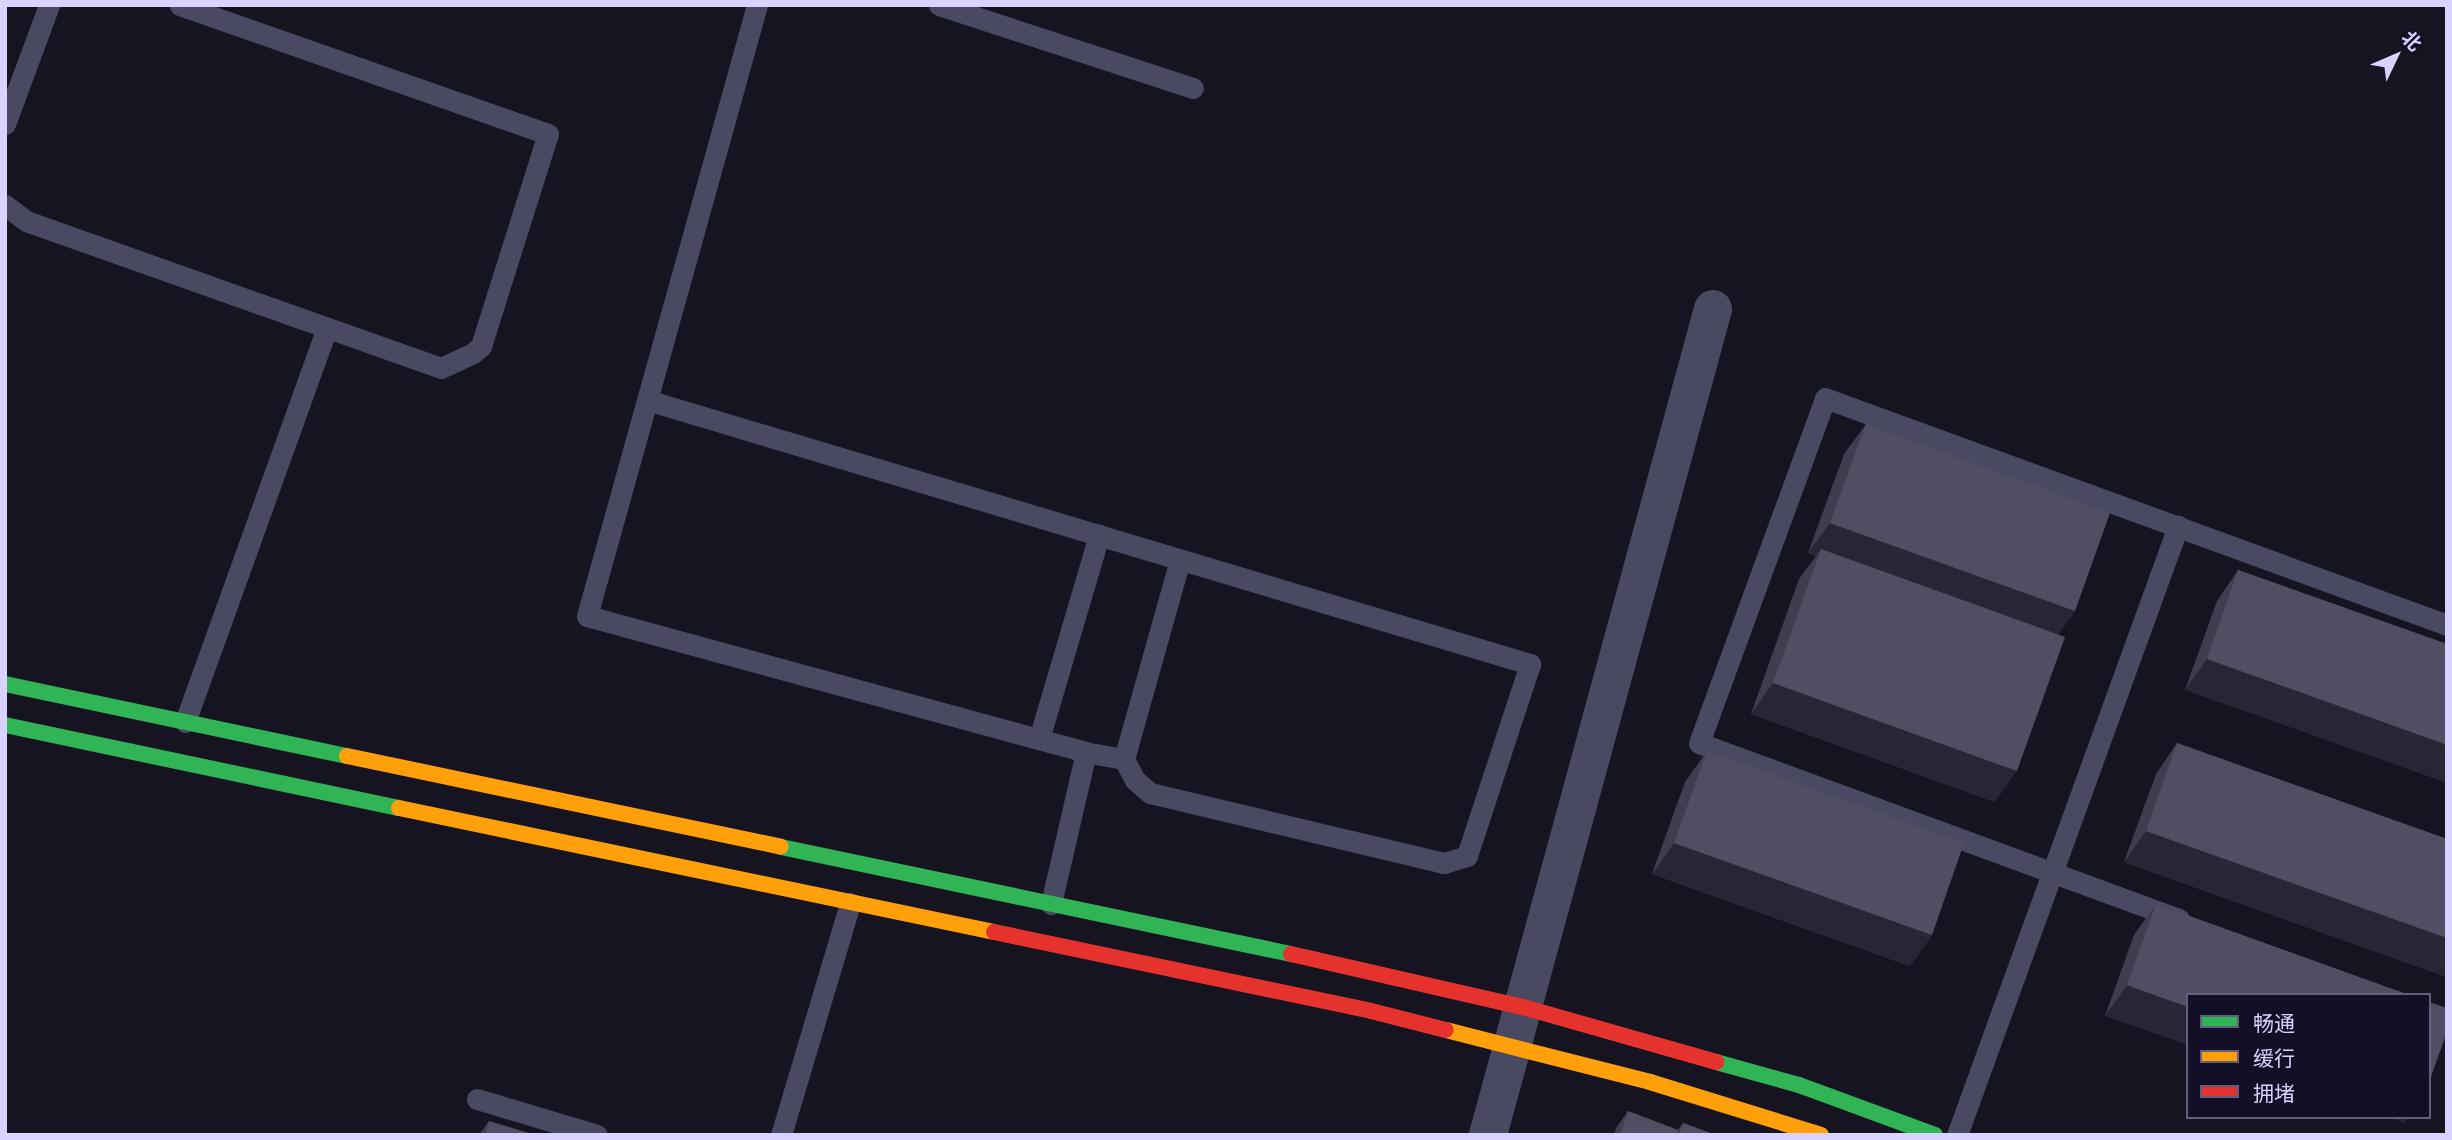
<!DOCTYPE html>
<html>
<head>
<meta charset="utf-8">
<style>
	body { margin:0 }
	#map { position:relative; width:2452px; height:1140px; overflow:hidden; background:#161421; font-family:Montserrat,"Noto Sans SC",sans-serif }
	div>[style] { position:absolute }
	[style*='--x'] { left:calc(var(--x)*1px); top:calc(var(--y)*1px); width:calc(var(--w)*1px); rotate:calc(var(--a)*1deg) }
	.lane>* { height:21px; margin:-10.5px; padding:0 10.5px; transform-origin:10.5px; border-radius:10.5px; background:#4a4962 }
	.street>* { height:38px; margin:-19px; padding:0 19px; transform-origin:19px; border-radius:19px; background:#4a4962 }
	.fast>* { height:16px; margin:-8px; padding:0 8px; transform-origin:8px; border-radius:8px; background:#30b455 }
	.slow>* { height:16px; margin:-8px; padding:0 8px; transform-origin:8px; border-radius:8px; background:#ff9f0a }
	.jam>* { height:16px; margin:-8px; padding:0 8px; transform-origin:8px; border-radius:8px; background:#e5322d }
	.wall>* { inset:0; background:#403d50 }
	.shaded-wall>* { inset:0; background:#282635 }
	.building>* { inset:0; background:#504e63 }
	span { translate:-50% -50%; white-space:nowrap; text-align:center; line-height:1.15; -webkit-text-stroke:5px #130f26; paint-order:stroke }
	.frame { position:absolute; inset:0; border:7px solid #d9d4ff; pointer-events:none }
	.legend { position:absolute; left:2186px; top:993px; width:245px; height:126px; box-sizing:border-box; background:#130f26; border:2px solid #625e7d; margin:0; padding:9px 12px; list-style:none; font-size:21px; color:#d9d4ff }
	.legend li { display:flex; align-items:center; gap:14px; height:35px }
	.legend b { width:35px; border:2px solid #625e7d }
	.north { position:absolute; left:2361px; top:21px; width:70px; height:70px; -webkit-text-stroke:5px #130f26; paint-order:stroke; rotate:46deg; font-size:19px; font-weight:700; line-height:28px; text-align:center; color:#d9d4ff }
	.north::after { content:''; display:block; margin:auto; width:24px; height:32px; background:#d9d4ff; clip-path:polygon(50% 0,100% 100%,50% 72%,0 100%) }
</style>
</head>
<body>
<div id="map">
	<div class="lane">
		<div style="--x:757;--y:5;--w:634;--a:105.55"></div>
		<div style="--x:587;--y:616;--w:517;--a:15.25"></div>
		<div style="--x:1086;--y:752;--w:156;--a:103"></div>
		<div style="--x:939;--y:5;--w:267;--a:18.1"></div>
		<div style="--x:5;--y:124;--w:127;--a:-69.7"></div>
		<div style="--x:5;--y:205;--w:26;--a:37"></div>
		<div style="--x:26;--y:221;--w:440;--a:19.5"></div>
		<div style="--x:441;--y:368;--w:35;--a:-25"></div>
		<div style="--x:473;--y:353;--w:11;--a:-41"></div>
		<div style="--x:481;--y:346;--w:222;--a:-72.5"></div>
		<div style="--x:548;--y:134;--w:390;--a:-160.7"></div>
		<div style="--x:647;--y:400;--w:922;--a:16.65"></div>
		<div style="--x:1530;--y:664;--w:202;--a:108.2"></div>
		<div style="--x:1467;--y:856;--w:24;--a:163"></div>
		<div style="--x:1444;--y:863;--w:302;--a:-166.6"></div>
		<div style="--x:1150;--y:793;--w:20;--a:-139"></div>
		<div style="--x:1135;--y:780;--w:24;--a:-118"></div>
		<div style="--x:1124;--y:759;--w:39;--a:-170"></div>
		<div style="--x:185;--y:722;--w:419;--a:-70.2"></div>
		<div style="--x:1039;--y:739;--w:213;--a:-73.6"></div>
		<div style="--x:1124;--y:759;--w:207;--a:-74.3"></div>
		<div style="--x:2179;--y:919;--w:511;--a:-159.86"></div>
		<div style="--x:1699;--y:743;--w:367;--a:-69.9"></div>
		<div style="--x:1825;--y:398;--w:662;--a:20.05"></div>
		<div style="--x:477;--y:1099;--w:125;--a:16.7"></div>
		<div style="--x:781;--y:1135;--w:242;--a:-73.4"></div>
		<div style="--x:1957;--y:1135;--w:648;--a:-70.05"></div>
	</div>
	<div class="street">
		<div style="--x:1488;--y:1135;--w:856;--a:-74.76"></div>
	</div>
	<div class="fast">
		<div style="--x:5;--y:684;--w:349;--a:11.9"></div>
		<div style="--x:5;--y:725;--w:403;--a:11.9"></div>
		<div style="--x:781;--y:847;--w:521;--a:11.85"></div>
		<div style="--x:1716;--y:1062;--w:86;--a:15.5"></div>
		<div style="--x:1799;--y:1085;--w:145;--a:20.2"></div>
	</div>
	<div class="slow">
		<div style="--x:347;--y:756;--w:443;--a:11.8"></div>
		<div style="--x:399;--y:808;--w:608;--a:11.77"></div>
		<div style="--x:1446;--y:1030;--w:211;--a:14.3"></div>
		<div style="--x:1650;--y:1082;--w:179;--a:17.2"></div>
	</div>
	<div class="jam">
		<div style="--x:994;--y:932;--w:385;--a:11.8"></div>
		<div style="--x:1371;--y:1011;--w:77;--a:14.2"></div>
		<div style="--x:1291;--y:954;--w:238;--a:12.9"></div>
		<div style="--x:1523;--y:1007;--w:201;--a:15.9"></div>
	</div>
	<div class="wall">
		<div style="clip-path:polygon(1866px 424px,2075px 611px,2058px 634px,1995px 802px,1751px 714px,1799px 579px,1816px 556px,1808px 553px,1844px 454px)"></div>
		<div style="clip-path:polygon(2238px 570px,2447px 644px,2185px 690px,2217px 601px)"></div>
		<div style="clip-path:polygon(2177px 743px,2447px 839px,2447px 977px,2124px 862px,2156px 774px)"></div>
		<div style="clip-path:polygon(1707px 751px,1932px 935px,1910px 966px,1652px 874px,1685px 782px)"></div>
		<div style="clip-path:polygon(2156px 904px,2409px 995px,2105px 1016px,2134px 935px)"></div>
		<div style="clip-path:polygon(1628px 1111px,1678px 1130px,1683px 1123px,1716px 1135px,1614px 1135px,1616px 1128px)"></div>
		<div style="clip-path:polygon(489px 1121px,535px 1135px,479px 1135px)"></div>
	</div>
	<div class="shaded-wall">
		<div style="clip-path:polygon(1830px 523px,2075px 611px,2053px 642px,1821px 549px,1816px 556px,1808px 553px)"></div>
		<div style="clip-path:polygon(2207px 659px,2447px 745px,2447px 783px,2185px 690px)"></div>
		<div style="clip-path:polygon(1773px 683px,2017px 771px,1995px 802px,1751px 714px)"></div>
		<div style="clip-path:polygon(2146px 831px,2447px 938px,2447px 977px,2124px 862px)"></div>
		<div style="clip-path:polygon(1674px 843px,1932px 935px,1910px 966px,1652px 874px)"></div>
		<div style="clip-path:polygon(2127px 985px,2188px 1007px,2188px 1045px,2105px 1016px)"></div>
		<div style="clip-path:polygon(2389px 1117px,2408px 1117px,2404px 1123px)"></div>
	</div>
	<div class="building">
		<div style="clip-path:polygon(1866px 424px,2110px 513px,2075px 611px,1830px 523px)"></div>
		<div style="clip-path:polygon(1821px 549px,2065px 637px,2017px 771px,1773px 683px)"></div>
		<div style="clip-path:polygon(2238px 570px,2447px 644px,2447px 745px,2207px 659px)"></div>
		<div style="clip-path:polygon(2177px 743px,2447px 839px,2447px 938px,2146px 831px)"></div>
		<div style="clip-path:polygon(1707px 751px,1964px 843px,1932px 935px,1674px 843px)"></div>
		<div style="clip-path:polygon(2156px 904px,2409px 995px,2188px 995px,2188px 1007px,2127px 985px)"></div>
		<div style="clip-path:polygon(2429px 1002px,2447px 1008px,2447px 1032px,2429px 1082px)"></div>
		<div style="clip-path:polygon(1628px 1111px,1678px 1130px,1676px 1135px,1620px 1135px)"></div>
		<div style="clip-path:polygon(489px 1121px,535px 1135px,485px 1135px)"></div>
		<div style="clip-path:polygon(1683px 1123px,1716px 1135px,1679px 1135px)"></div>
	</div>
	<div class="frame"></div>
	<ul class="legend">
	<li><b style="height:9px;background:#30b455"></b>畅通</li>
	<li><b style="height:9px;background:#ff9f0a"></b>缓行</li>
	<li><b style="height:9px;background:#e5322d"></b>拥堵</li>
	</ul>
	<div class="north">北</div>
</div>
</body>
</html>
